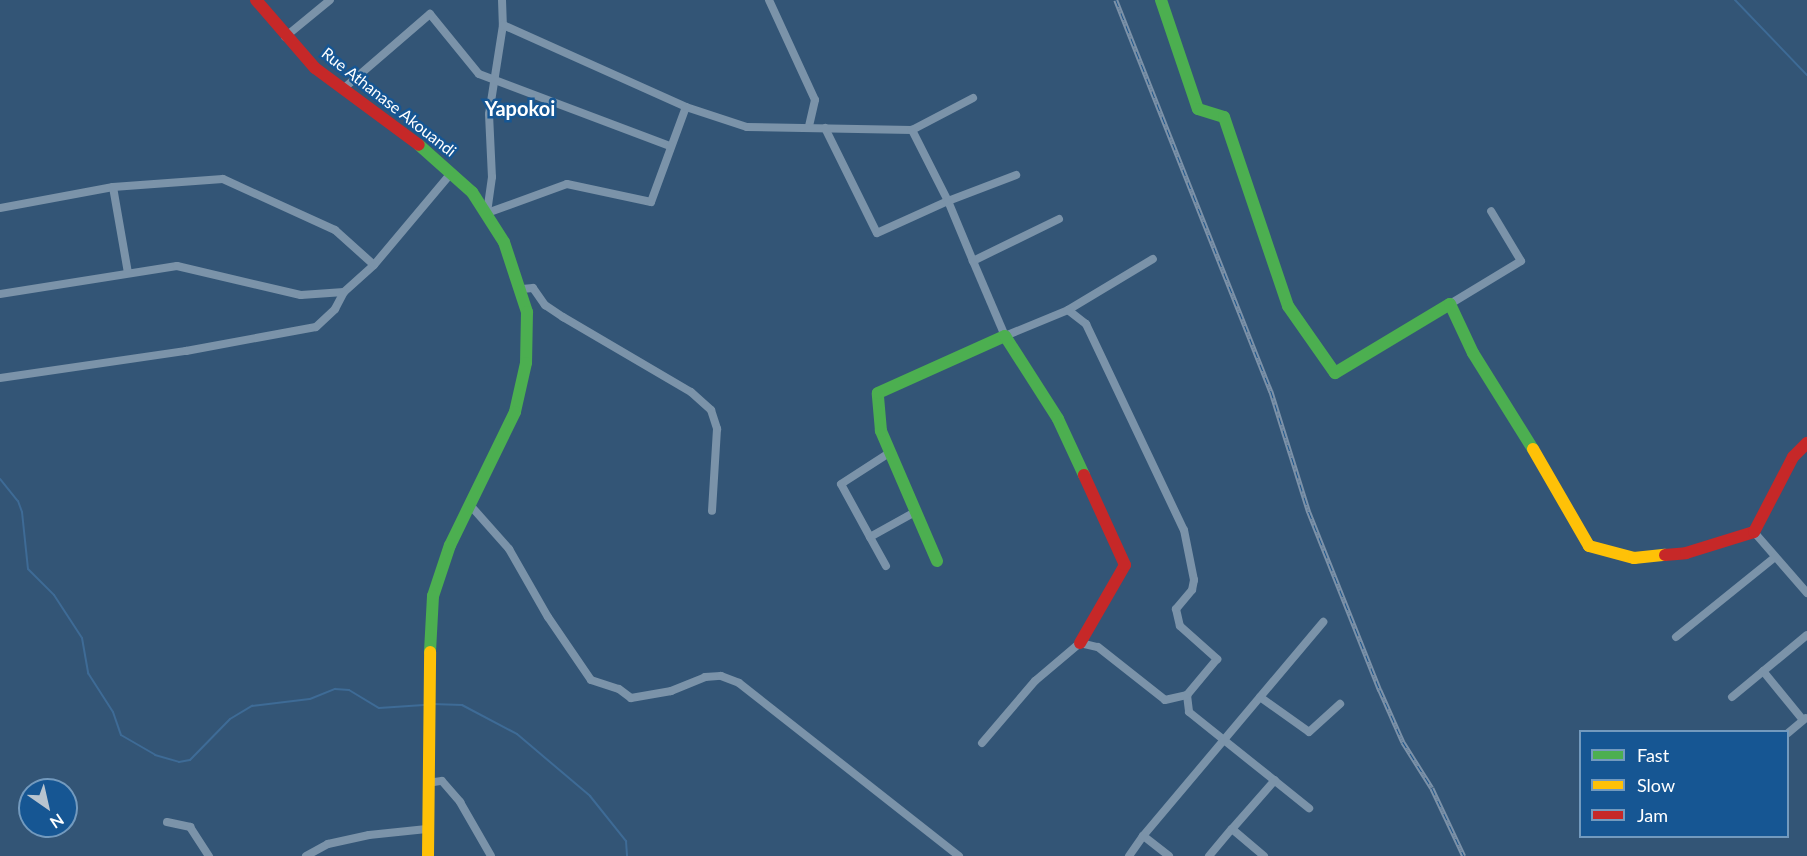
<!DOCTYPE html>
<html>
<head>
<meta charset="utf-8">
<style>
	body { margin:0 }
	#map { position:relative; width:1807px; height:856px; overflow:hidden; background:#335576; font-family:Lato,sans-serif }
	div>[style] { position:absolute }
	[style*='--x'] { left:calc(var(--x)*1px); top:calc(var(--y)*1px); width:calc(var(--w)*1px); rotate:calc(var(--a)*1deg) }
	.stream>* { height:2px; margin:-1px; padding:0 1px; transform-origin:1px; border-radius:1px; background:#3e6b96 }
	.street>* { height:8px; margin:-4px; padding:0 4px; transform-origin:4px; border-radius:4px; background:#7b93a9 }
	.fast>* { height:12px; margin:-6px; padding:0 6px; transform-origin:6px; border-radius:6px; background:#4caf50 }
	.slow>* { height:12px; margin:-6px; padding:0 6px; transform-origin:6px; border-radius:6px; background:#ffc107 }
	.jam>* { height:12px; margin:-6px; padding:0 6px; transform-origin:6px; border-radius:6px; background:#c62828 }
	.rail>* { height:4.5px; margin-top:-2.25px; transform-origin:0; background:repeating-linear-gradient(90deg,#165693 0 7px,#7c92a9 0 14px); box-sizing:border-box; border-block:2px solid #7c92a9 }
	span { translate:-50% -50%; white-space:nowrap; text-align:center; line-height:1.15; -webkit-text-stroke:5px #165693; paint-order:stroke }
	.street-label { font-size:16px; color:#fff }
	.quarter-label { font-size:20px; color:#fff; font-weight:700 }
	.legend { position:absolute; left:1579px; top:730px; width:210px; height:108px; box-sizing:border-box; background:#165693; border:2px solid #739abe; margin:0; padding:8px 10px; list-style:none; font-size:18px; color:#fff }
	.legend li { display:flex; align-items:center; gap:12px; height:30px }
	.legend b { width:30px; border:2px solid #739abe }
	.north { position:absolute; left:18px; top:778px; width:60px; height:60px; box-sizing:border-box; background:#165693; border:2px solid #739abe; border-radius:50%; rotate:146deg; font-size:16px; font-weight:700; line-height:24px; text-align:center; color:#fff }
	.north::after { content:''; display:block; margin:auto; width:21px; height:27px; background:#b8c4cf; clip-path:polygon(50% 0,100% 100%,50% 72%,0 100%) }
</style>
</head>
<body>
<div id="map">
	<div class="stream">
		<div style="--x:1735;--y:0;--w:104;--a:46.2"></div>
		<div style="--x:0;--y:479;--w:28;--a:51"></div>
		<div style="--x:18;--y:501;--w:12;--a:70"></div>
		<div style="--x:22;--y:512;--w:57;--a:84"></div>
		<div style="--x:28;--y:569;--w:37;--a:45"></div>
		<div style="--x:54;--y:595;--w:51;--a:56.9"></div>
		<div style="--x:82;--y:638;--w:36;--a:80"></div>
		<div style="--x:88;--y:673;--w:46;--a:57.3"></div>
		<div style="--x:113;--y:712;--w:24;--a:71"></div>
		<div style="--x:121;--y:735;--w:39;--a:30"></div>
		<div style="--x:155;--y:755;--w:25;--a:16"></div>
		<div style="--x:179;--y:762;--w:11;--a:-10"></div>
		<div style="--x:190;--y:760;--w:57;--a:-45.7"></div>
		<div style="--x:230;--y:719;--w:26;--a:-31"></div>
		<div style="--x:252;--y:706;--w:58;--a:-6.9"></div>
		<div style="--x:310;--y:699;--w:27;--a:-22"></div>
		<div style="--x:335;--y:689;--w:14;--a:4"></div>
		<div style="--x:349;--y:690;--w:35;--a:31"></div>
		<div style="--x:379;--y:708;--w:45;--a:-3.8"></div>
		<div style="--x:432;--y:704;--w:30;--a:2"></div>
		<div style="--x:462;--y:705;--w:62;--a:27.8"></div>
		<div style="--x:517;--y:734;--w:96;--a:40.3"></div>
		<div style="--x:590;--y:796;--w:58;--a:51.3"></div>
		<div style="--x:626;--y:841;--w:15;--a:86"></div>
	</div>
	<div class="street">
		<div style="--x:502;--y:0;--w:25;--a:88"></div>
		<div style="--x:503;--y:25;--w:90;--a:98.9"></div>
		<div style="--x:489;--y:114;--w:63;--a:87.3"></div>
		<div style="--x:492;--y:177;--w:36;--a:98"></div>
		<div style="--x:487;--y:213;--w:85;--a:-19.9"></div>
		<div style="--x:567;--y:184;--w:86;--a:12.1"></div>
		<div style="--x:651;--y:202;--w:101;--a:-69.8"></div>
		<div style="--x:769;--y:0;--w:110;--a:65.3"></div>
		<div style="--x:815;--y:100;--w:28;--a:103"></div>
		<div style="--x:503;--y:25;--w:201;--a:24.1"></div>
		<div style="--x:686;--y:107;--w:64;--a:18.2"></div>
		<div style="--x:747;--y:127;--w:165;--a:1"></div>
		<div style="--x:912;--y:130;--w:69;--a:-27.7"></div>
		<div style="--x:285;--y:37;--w:58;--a:-39.4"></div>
		<div style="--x:343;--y:89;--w:115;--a:-40.8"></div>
		<div style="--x:430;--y:14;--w:77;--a:50.8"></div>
		<div style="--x:479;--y:74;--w:204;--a:20.7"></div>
		<div style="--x:825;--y:128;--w:117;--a:63.7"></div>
		<div style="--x:877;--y:233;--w:78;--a:-24.3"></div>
		<div style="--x:948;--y:201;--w:80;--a:-116.9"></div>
		<div style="--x:113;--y:187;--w:87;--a:80.1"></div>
		<div style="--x:0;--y:208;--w:115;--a:-10.5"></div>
		<div style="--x:113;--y:187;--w:110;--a:-4.2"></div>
		<div style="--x:223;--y:179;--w:123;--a:24.5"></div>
		<div style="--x:335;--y:230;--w:52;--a:41.9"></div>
		<div style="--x:1059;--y:219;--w:96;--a:154"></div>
		<div style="--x:973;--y:261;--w:82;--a:66.9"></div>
		<div style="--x:1005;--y:336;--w:68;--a:-22.4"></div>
		<div style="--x:1068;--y:310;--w:99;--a:-31"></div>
		<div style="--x:973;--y:261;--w:65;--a:-112.6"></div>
		<div style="--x:948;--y:201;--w:73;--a:-20.9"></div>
		<div style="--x:522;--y:289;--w:11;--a:-5"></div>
		<div style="--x:533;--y:288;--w:21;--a:55"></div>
		<div style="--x:545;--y:305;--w:22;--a:34"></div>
		<div style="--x:563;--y:317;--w:148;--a:30.4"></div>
		<div style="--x:691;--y:392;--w:27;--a:42"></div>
		<div style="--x:711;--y:410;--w:20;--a:72"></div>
		<div style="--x:717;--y:429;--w:82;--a:93.5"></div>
		<div style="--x:0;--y:294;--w:179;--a:-9"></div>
		<div style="--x:177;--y:266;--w:127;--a:13.2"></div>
		<div style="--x:301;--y:295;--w:43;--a:-4"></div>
		<div style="--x:344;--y:292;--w:40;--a:-42"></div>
		<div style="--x:374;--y:265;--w:121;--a:-50"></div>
		<div style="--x:1450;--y:304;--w:83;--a:-31.2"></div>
		<div style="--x:1521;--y:261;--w:58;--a:-121"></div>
		<div style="--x:1068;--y:310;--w:23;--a:38"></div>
		<div style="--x:1086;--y:324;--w:228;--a:64.6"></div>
		<div style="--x:1184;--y:530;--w:51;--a:78.7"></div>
		<div style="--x:1194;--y:580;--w:10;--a:101"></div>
		<div style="--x:1192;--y:590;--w:25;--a:130"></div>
		<div style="--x:1176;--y:609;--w:17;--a:77"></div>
		<div style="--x:1180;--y:626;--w:50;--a:41.7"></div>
		<div style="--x:1217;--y:659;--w:47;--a:129.8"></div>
		<div style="--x:1187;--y:695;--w:17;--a:83"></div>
		<div style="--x:1189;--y:712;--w:154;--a:38.7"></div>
		<div style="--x:0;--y:378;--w:188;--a:-8.3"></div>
		<div style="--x:186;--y:351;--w:132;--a:-10.5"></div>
		<div style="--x:316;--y:327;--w:26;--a:-43"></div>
		<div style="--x:335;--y:309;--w:19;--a:-62"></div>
		<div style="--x:470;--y:505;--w:59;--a:48.4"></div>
		<div style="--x:509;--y:549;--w:78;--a:60.2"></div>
		<div style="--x:548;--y:617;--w:76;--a:55.7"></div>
		<div style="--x:591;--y:680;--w:29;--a:18"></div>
		<div style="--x:619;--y:689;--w:15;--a:37"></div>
		<div style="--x:631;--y:698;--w:41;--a:-9.9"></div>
		<div style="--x:671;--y:691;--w:37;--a:-22"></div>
		<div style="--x:705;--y:677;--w:16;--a:-4"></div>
		<div style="--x:721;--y:676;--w:19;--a:21"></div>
		<div style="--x:739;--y:683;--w:280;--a:38.2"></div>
		<div style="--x:1754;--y:532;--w:81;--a:49"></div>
		<div style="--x:870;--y:537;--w:60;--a:-118.7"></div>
		<div style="--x:841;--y:484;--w:57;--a:-32.9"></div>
		<div style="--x:886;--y:566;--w:33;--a:-119"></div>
		<div style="--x:870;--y:537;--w:51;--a:-29.1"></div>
		<div style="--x:1676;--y:637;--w:127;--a:-38.9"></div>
		<div style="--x:1763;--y:671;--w:63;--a:50.8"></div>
		<div style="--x:1260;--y:697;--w:60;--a:35.5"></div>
		<div style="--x:1309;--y:732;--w:42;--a:-42.1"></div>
		<div style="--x:1732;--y:697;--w:97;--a:-39.6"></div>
		<div style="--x:1788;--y:733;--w:23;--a:-40"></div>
		<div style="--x:982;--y:743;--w:82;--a:-49.5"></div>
		<div style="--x:1035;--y:681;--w:59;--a:-40.2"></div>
		<div style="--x:1080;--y:643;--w:18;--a:13"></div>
		<div style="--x:1098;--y:647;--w:85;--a:38.3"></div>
		<div style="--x:1165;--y:700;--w:23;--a:-13"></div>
		<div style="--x:427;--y:783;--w:15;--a:-8"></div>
		<div style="--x:442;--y:781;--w:28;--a:49"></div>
		<div style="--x:460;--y:802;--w:62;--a:60.1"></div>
		<div style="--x:167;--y:822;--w:24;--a:12"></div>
		<div style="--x:190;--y:827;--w:35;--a:57"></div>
		<div style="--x:306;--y:856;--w:25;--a:-29"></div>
		<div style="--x:328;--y:844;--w:42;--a:-12.4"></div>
		<div style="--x:369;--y:835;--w:58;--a:-5.9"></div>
		<div style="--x:1129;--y:856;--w:24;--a:-55"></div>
		<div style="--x:1169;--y:856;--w:33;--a:-142"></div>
		<div style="--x:1143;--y:836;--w:280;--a:-49.9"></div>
		<div style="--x:1209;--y:856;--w:35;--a:-50"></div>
		<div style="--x:1264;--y:856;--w:42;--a:-139.8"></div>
		<div style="--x:1232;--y:829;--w:65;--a:-48.7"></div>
	</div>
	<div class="fast">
		<div style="--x:1161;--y:0;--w:115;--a:71.3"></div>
		<div style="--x:1198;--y:109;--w:27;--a:17"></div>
		<div style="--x:1224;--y:117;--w:200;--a:71.3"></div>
		<div style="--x:1288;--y:306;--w:82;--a:55"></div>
		<div style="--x:1335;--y:373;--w:134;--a:-31"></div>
		<div style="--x:1450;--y:304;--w:54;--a:64.9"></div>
		<div style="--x:1473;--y:353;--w:113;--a:58"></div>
		<div style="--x:419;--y:145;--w:71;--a:41.6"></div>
		<div style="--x:472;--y:192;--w:59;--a:57.4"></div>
		<div style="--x:504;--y:242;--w:74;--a:71.8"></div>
		<div style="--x:527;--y:312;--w:51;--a:91.1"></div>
		<div style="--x:526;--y:363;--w:50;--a:102.7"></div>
		<div style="--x:515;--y:412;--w:148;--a:116"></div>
		<div style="--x:450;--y:545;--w:54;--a:108.4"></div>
		<div style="--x:433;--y:596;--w:56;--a:93.1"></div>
		<div style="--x:937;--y:561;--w:142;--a:-113.3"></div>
		<div style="--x:881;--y:431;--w:38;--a:-95"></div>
		<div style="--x:878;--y:393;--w:139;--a:-24.2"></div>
		<div style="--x:1005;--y:336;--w:98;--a:57.4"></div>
		<div style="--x:1058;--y:419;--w:62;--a:65.1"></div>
	</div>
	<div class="slow">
		<div style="--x:1533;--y:449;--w:112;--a:60"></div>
		<div style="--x:1589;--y:546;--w:47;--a:14.9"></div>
		<div style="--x:1634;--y:558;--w:31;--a:-6"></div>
		<div style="--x:428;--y:856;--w:204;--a:-89.4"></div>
	</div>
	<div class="jam">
		<div style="--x:256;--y:0;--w:90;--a:49.1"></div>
		<div style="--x:315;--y:68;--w:129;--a:36.5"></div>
		<div style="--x:1665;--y:555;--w:21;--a:-5"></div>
		<div style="--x:1686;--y:553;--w:71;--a:-17.2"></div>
		<div style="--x:1754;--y:532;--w:85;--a:-62.5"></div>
		<div style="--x:1793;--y:457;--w:20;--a:-45"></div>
		<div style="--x:1080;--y:643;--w:90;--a:-60"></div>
		<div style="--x:1125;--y:565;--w:99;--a:-114.5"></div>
	</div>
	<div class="rail">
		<div style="--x:1116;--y:0;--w:421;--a:68.4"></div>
		<div style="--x:1271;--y:391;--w:127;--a:72.6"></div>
		<div style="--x:1309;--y:512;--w:192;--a:68.3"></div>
		<div style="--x:1380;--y:690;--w:57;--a:66.1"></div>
		<div style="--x:1403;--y:742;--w:54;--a:57.8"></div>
		<div style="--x:1432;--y:788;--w:75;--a:64.8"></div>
	</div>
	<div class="street-label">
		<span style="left:389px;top:102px;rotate:38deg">Rue Athanase Akouandi</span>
	</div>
	<div class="quarter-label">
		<span style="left:520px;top:108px">Yapokoi</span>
	</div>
	<ul class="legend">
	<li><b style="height:8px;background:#4caf50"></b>Fast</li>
	<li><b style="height:8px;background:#ffc107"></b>Slow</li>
	<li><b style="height:8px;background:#c62828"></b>Jam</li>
	</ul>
	<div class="north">N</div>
</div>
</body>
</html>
